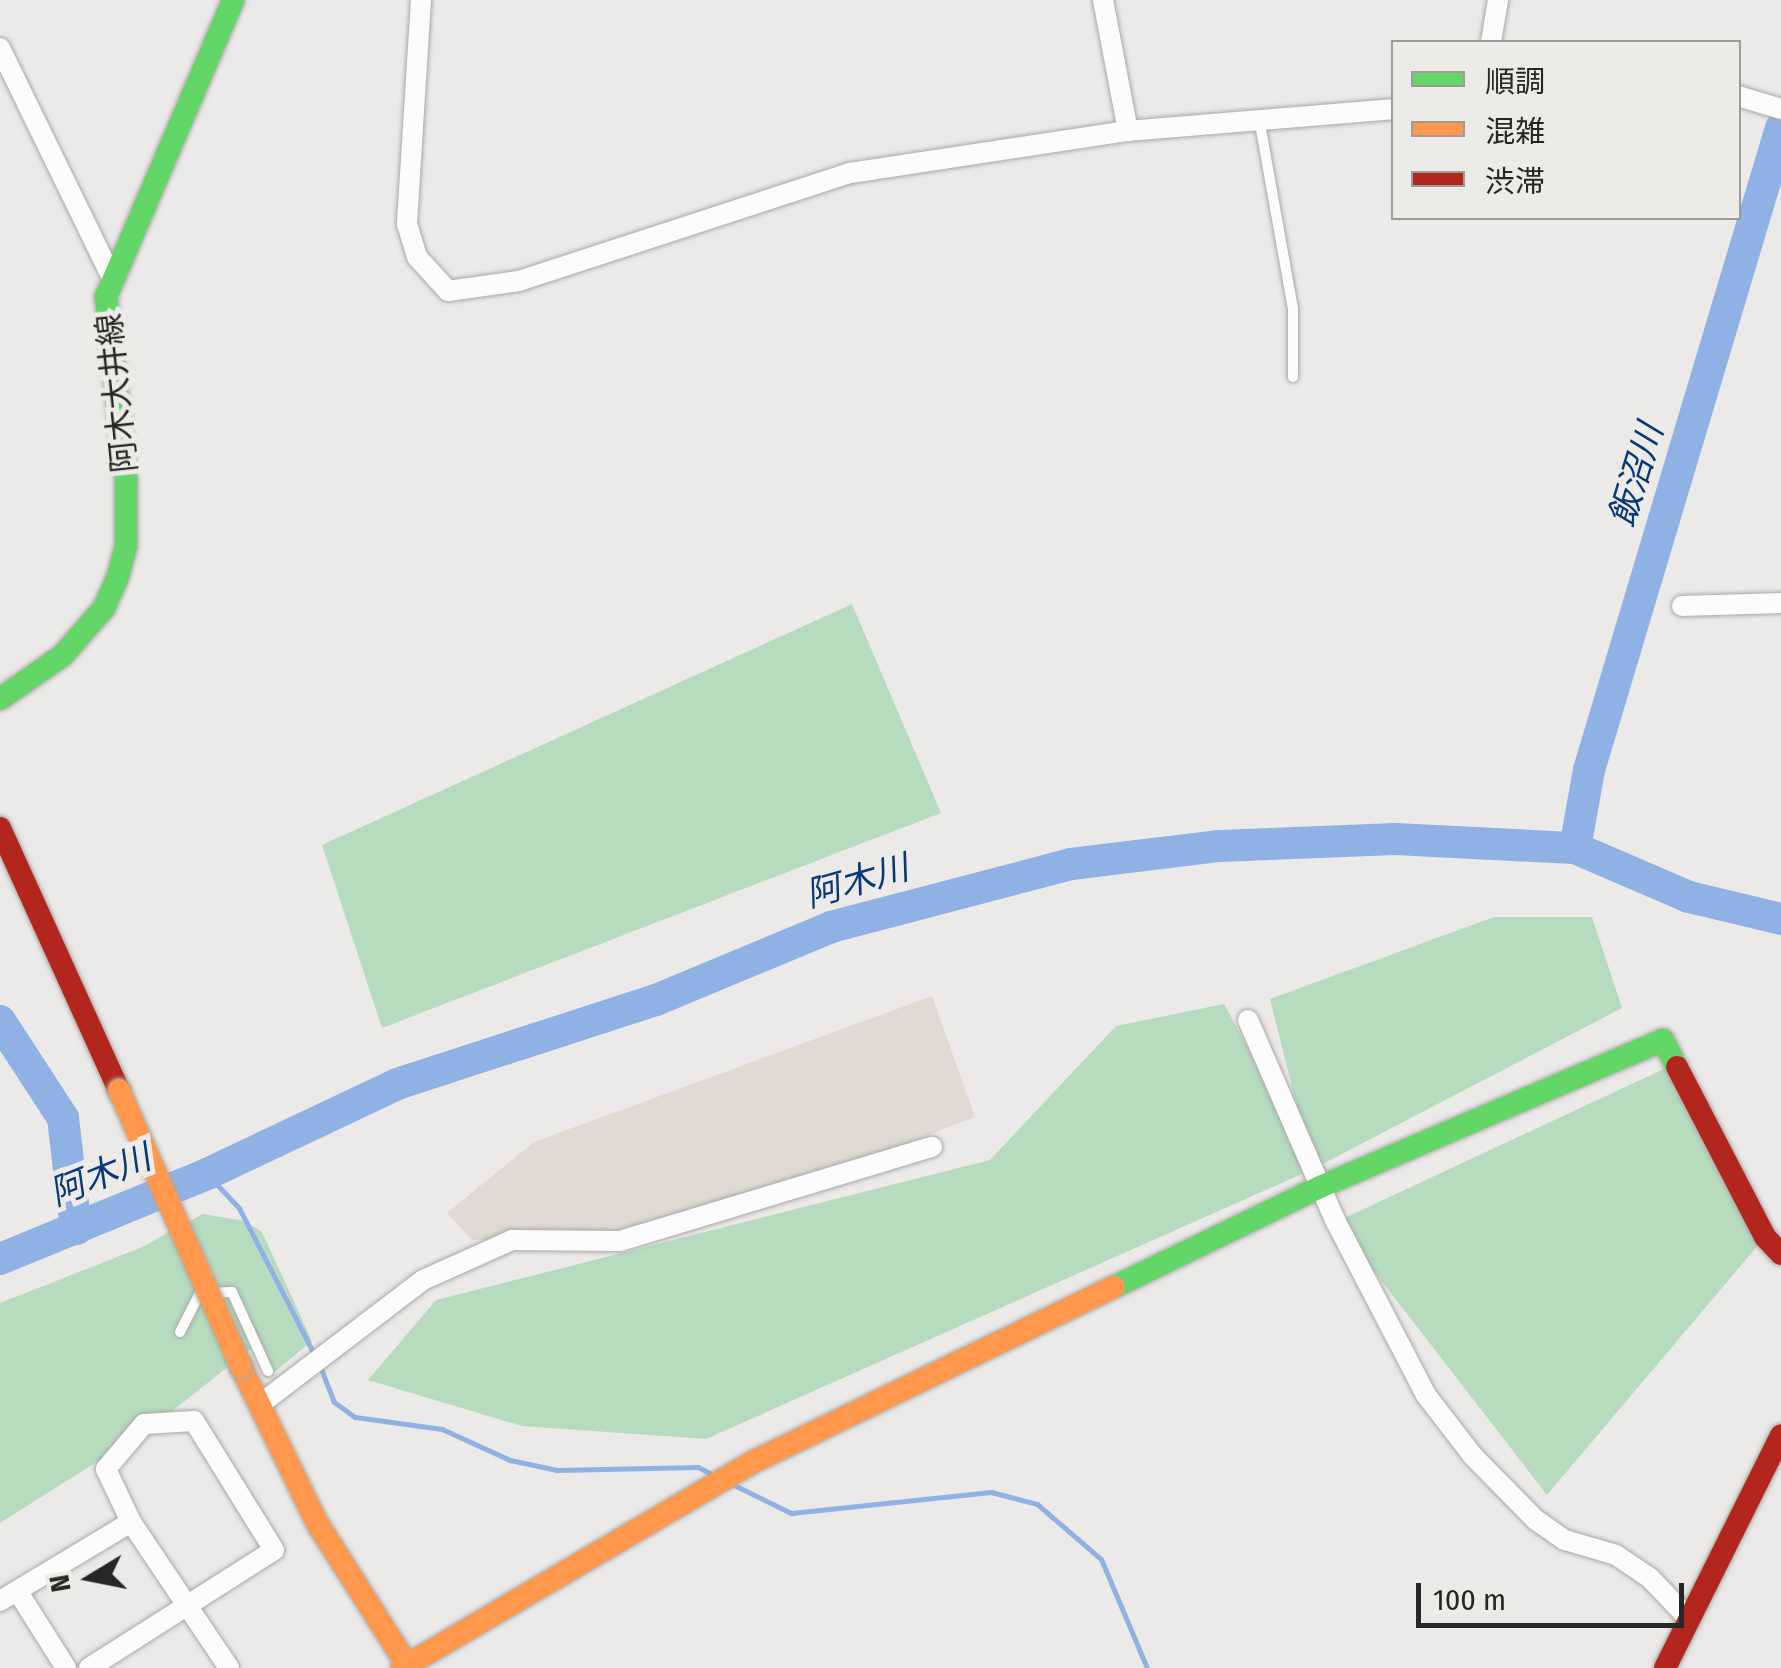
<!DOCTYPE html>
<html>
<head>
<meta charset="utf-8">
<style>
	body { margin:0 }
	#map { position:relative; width:1781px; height:1668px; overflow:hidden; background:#eceae8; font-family:"Fira Sans Condensed","Noto Sans JP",sans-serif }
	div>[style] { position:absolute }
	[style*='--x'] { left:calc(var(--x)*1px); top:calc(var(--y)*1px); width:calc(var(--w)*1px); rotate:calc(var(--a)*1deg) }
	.built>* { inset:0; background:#dedad4 }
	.green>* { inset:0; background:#b6dbbf }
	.stream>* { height:5px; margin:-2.5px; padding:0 2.5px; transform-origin:2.5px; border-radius:2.5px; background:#90b1e4 }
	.river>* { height:32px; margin:-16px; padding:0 16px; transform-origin:16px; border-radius:16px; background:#90b1e4 }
	.roads { filter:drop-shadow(0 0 2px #a9a9a7) drop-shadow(0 0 2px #a9a9a7) }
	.lane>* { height:10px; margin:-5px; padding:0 5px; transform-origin:5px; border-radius:5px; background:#fcfcfc }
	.street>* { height:20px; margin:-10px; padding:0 10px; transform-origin:10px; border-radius:10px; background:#fcfcfc }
	.fast>* { height:22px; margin:-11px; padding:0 11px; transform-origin:11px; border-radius:11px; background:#63d668 }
	.slow>* { height:22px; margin:-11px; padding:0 11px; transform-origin:11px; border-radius:11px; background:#ff974d }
	.jam>* { height:22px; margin:-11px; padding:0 11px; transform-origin:11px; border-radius:11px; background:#b3261e }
	.bridges { filter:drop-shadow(0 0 2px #a9a9a7) drop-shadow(0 0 2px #a9a9a7) }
	.slow-bridge>* { height:22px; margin:-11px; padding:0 11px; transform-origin:11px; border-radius:11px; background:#ff974d }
	span { translate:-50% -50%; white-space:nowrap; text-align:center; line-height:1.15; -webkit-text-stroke:10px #edebe7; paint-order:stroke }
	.street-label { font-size:32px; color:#262624 }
	.water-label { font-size:35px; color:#093879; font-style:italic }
	.legend { position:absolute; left:1391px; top:40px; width:350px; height:180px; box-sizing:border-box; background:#edebe7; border:2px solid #9d9c99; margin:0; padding:12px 18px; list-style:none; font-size:30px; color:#262624 }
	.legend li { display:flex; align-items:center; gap:20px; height:50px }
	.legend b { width:50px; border:2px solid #9d9c99 }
	.north { position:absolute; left:40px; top:1528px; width:100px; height:100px; -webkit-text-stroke:8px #edebe7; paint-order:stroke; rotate:260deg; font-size:28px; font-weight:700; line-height:40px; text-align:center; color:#262624 }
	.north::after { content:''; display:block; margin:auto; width:35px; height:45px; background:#262624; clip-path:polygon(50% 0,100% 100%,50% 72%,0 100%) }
	.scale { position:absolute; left:1416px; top:1583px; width:268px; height:45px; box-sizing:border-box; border:5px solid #262624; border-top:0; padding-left:12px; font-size:30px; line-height:35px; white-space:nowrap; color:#262624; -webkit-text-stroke:8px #edebe7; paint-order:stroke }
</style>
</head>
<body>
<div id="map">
	<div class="built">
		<div style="clip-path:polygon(932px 996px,975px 1117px,752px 1202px,620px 1241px,472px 1240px,447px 1213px,534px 1142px)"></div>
	</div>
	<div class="green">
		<div style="clip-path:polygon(852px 604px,941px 813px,382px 1028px,322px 845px)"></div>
		<div style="clip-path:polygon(1494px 917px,1592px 917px,1622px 1008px,1313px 1169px,706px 1439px,522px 1426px,368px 1380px,436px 1300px,990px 1160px,1116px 1026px,1224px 1004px,1311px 1163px,1270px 999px)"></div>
		<div style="clip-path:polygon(1666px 1068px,1765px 1237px,1547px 1495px,1336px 1222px)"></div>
		<div style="clip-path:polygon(203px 1214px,244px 1221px,262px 1232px,312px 1341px,266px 1379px,253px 1347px,152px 1427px,0 1523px,0 1303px,140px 1248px)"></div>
	</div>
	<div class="stream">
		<div style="--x:207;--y:1174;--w:47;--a:46.7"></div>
		<div style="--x:239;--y:1208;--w:164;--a:62.8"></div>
		<div style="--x:319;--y:1364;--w:41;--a:68.5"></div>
		<div style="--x:334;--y:1402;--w:26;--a:36"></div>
		<div style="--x:355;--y:1417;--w:88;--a:7.9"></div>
		<div style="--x:442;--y:1429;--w:75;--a:24.5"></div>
		<div style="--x:510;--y:1460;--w:48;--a:12"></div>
		<div style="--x:557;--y:1470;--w:141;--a:-1.2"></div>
		<div style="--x:698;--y:1467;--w:13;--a:27"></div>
		<div style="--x:734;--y:1485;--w:64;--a:26.2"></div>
		<div style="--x:791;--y:1513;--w:201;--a:-6"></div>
		<div style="--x:991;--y:1492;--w:48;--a:14.6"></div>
		<div style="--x:1037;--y:1504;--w:84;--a:40.7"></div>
		<div style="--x:1101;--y:1559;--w:118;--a:67.1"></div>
	</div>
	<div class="river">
		<div style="--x:1575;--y:848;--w:79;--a:-79.8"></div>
		<div style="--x:1589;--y:770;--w:670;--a:-73.35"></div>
		<div style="--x:0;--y:1021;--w:116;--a:57"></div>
		<div style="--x:63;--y:1118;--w:112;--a:83.3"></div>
		<div style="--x:0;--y:1259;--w:224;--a:-22.3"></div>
		<div style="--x:207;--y:1174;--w:210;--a:-25.3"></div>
		<div style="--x:397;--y:1084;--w:272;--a:-18"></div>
		<div style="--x:656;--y:1000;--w:190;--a:-22.6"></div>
		<div style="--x:831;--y:927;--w:248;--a:-14.7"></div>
		<div style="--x:1071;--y:864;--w:150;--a:-6.9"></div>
		<div style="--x:1220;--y:846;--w:175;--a:-2.3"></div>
		<div style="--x:1395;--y:839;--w:180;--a:2.9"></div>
		<div style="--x:1575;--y:848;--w:124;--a:23.3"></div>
		<div style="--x:1689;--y:897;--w:95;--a:13.4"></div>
	</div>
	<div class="roads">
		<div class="lane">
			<div style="--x:1259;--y:118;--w:193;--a:79.9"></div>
			<div style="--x:1293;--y:308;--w:69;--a:90"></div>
			<div style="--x:180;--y:1332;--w:44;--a:-62.9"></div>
			<div style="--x:200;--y:1293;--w:32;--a:-2"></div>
			<div style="--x:232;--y:1292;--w:87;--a:65.5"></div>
		</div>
		<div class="street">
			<div style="--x:421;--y:0;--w:224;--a:93.6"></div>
			<div style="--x:407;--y:224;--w:34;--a:73"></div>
			<div style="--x:417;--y:257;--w:46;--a:47.6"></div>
			<div style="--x:448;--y:291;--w:72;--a:-8"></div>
			<div style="--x:519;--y:281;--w:348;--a:-18.1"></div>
			<div style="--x:850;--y:173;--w:281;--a:-8.6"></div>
			<div style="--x:1128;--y:131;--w:267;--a:-4.7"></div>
			<div style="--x:1103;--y:0;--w:133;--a:79.2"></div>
			<div style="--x:1491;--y:42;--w:43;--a:-80.5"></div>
			<div style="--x:0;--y:48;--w:254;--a:64"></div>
			<div style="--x:1738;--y:96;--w:45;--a:16.8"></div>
			<div style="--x:1682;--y:606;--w:99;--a:-1.7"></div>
			<div style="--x:1248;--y:1020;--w:220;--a:66.5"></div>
			<div style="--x:1336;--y:1222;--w:195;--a:62.5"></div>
			<div style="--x:1426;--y:1395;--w:77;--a:52.4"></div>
			<div style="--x:1473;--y:1456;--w:90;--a:45.5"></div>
			<div style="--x:1536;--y:1520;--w:35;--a:35"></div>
			<div style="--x:1565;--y:1540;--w:53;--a:16.4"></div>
			<div style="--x:1616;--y:1555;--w:41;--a:34.1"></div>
			<div style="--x:1650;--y:1578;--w:58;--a:46.4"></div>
			<div style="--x:259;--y:1405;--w:206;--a:-37.3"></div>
			<div style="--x:423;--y:1280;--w:98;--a:-24.2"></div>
			<div style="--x:512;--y:1240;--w:108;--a:0.5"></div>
			<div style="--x:620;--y:1241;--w:326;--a:-16.8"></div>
			<div style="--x:18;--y:1592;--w:90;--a:57.7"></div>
			<div style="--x:0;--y:1601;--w:153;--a:-31.1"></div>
			<div style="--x:131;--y:1522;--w:176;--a:56.1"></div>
			<div style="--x:89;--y:1668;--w:219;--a:-32.5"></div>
			<div style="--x:274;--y:1550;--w:152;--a:-121.8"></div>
			<div style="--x:194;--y:1421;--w:50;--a:176.6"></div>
			<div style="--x:144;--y:1424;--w:59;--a:130.2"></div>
			<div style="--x:106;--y:1469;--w:59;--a:64.7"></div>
		</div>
		<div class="fast">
			<div style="--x:0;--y:699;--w:77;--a:-34.9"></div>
			<div style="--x:63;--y:655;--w:62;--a:-48.9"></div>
			<div style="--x:104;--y:608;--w:35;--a:-66"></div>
			<div style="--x:118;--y:576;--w:31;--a:-75"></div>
			<div style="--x:126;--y:546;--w:68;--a:-90"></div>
			<div style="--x:126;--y:478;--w:182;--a:-96.3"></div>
			<div style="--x:106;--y:297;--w:323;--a:-66.8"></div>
			<div style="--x:1114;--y:1287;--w:229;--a:-25.9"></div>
			<div style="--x:1320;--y:1187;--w:373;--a:-23.2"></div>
			<div style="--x:1663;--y:1040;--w:30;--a:63"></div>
		</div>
		<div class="slow">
			<div style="--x:241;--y:1367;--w:174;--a:64"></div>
			<div style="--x:317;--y:1523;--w:172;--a:57.6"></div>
			<div style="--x:402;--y:1668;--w:407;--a:-30.4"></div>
			<div style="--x:753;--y:1462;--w:401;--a:-25.9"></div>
		</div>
		<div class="jam">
			<div style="--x:0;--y:828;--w:288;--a:65.6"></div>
			<div style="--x:1677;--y:1067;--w:191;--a:62.6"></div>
			<div style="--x:1765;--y:1237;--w:23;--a:47"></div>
			<div style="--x:1665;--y:1668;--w:260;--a:-63.5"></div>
		</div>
	</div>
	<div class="bridges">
		<div class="slow-bridge">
			<div style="--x:119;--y:1090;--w:303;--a:66.2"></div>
		</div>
	</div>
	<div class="street-label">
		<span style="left:117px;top:393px;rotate:-96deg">阿木大井線</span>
	</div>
	<div class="water-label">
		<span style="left:1636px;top:475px;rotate:-73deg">飯沼川</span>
		<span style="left:857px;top:881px;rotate:-16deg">阿木川</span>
		<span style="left:100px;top:1175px;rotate:-22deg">阿木川</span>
	</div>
	<ul class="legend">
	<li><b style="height:12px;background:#63d668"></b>順調</li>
	<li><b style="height:12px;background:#ff974d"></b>混雑</li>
	<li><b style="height:12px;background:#b3261e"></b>渋滞</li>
	</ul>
	<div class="north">N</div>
	<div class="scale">100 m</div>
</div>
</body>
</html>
